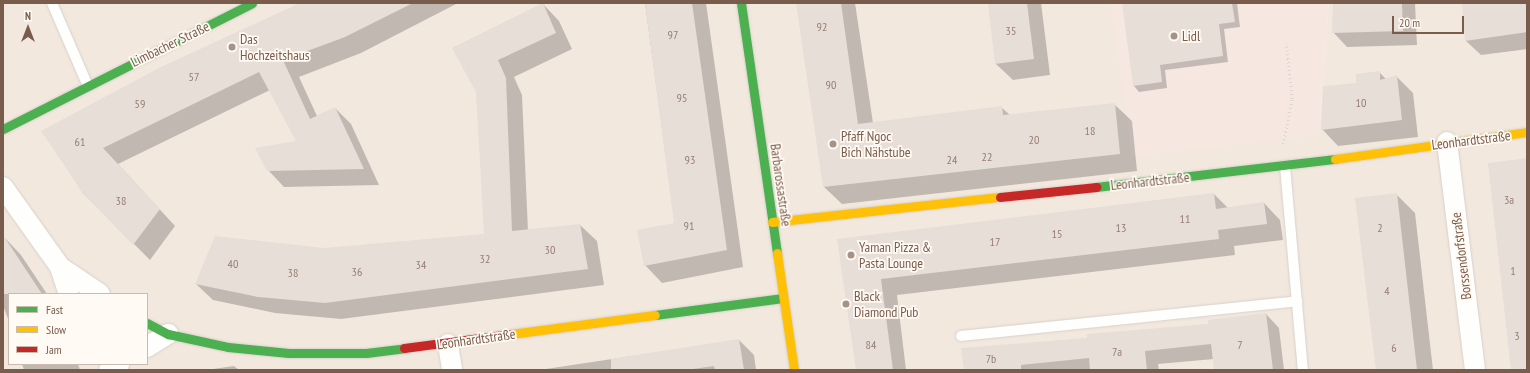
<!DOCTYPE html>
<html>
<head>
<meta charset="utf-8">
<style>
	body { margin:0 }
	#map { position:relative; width:1530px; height:373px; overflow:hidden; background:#f9f5f0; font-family:"PT Sans Narrow",sans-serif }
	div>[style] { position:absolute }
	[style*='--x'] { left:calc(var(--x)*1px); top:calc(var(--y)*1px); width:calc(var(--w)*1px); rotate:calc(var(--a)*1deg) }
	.residential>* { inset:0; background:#f2e8de }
	.commercial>* { inset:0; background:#f6e8e1 }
	.shadow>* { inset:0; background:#0003 }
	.building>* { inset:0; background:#e6ded7 }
	.path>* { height:2.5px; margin-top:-1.25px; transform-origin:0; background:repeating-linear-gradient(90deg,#dcd5d0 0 1px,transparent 0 4px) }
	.roads { filter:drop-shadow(0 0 1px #d7d1cb) drop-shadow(0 0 1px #d7d1cb) }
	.lane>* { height:10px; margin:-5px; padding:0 5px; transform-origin:5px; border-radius:5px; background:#fefefd }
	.street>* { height:20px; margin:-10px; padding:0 10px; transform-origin:10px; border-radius:10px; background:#fefefd }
	.fast>* { height:9px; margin:-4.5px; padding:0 4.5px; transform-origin:4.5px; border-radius:4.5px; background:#4caf50 }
	.slow>* { height:9px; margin:-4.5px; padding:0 4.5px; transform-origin:4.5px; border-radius:4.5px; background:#ffc107 }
	.jam>* { height:9px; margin:-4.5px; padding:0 4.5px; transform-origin:4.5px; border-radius:4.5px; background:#c62828 }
	.dots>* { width:11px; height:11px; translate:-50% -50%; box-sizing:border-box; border:2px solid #fffaf3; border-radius:50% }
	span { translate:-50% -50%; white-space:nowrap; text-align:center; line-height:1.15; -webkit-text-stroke:3.5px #fffaf3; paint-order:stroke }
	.number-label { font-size:12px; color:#977e72 }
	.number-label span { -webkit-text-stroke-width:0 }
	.poi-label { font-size:14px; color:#7a5c4d }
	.left { translate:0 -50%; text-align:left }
	.street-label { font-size:14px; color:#7a5c4d }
	.frame { position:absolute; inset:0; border:4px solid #7a5c4d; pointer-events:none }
	.legend { position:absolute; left:8px; top:293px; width:140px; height:72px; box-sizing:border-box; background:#fffaf3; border:1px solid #cabbb1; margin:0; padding:5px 7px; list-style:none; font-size:12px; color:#7a5c4d }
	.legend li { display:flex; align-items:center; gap:8px; height:20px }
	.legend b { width:20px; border:1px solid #cabbb1 }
	.north { position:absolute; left:8px; top:8px; width:40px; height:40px; -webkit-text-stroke:3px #fffaf3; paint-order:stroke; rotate:0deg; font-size:11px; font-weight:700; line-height:16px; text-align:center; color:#7a5c4d }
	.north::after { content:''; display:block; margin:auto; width:14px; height:18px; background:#7a5c4d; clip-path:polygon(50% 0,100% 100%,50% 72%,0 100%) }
	.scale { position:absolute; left:1392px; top:16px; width:72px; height:18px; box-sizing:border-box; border:2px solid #7a5c4d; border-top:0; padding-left:5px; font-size:12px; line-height:14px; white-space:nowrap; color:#7a5c4d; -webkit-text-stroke:3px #fffaf3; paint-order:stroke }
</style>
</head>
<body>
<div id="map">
	<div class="residential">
		<div style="clip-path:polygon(evenodd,3px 3px,1112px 3px,1319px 135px,1329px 3px,1527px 3px,1527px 370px,3px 370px,3px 3px,9px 294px,147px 294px,147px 364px,9px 364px,9px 294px)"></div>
	</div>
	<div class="commercial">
		<div style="clip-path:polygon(1111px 3px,1329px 3px,1319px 135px,1132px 156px)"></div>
	</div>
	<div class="shadow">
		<div style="clip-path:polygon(302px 3px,458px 3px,361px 53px,299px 77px,317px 116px,335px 108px,351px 124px,379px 185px,284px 187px,268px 170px,298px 141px,270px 90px,118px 164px,175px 226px,150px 260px,83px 193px,43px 131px)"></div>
		<div style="clip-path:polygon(645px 3px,706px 3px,743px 267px,662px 283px,645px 265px,675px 224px)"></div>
		<div style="clip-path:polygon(797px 3px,855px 3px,873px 123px,1001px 107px,1010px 115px,1114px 104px,1132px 121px,1137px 171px,842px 204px,824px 187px)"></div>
		<div style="clip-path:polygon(989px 3px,1041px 3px,1050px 75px,1013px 80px,996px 64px)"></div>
		<div style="clip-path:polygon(1123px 3px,1237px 3px,1240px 27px,1224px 29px,1228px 62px,1165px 70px,1167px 88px,1139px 92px,1134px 86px)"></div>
		<div style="clip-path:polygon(1334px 3px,1415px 3px,1417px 45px,1347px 47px,1333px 32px)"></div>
		<div style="clip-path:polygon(1463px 3px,1527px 3px,1527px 49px,1481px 55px,1466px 41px)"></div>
		<div style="clip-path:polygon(543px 4px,559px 21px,572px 49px,514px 77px,522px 95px,528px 231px,580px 225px,597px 241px,604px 285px,341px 319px,275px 313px,213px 300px,196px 284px,324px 249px,486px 235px,477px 92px,453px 48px)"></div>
		<div style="clip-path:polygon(1379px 72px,1386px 79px,1396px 76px,1413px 93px,1418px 137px,1338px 146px,1322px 129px,1357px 84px)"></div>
		<div style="clip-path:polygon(1214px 194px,1228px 208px,1264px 203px,1280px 220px,1283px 240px,1234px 246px,1235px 255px,897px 295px,906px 370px,857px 370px,838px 240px)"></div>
		<div style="clip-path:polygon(1396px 194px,1415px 213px,1433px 370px,1377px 370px)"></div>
		<div style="clip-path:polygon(5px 238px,21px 255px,47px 294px,9px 294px,9px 321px,3px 306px)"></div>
		<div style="clip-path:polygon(1266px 314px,1279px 328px,1284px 370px,1215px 370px,1214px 359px,1158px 364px,1159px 370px,965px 370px,1088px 339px,1210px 325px)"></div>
		<div style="clip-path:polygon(739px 340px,754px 355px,756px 370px,539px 370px)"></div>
		<div style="clip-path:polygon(22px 364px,78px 364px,80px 370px,24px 370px)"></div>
		<div style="clip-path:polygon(234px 366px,239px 370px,206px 370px)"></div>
	</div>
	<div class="building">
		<div style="clip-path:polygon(300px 3px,413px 3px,345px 37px,283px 60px,310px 119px,335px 107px,364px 169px,267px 171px,255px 148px,296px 141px,259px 72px,103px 148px,160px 209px,133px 245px,83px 193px,41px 131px,159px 68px)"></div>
		<div style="clip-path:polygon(543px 3px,556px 33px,498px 60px,506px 78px,512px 231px,580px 224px,588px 269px,325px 303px,258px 297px,195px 284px,215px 236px,324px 248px,484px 234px,476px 92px,452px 48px)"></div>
		<div style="clip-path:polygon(645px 3px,692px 3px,727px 250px,644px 266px,637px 230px,674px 223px)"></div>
		<div style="clip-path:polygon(796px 3px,841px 3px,858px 124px,1002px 106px,1003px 115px,1115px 103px,1120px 154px,823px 187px)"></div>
		<div style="clip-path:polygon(988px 3px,1027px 3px,1034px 59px,995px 64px)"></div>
		<div style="clip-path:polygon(1122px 3px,1232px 3px,1235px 22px,1219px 24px,1223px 56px,1160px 65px,1162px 82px,1133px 86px)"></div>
		<div style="clip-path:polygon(1333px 3px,1402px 3px,1403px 31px,1332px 33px)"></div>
		<div style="clip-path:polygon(1462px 3px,1527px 3px,1527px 32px,1465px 41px)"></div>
		<div style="clip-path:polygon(1380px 71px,1380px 80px,1397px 75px,1402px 120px,1321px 130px,1323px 86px,1356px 83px,1356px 74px)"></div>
		<div style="clip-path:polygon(1527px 158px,1527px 370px,1511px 370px,1488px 163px)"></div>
		<div style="clip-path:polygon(1214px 193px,1216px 209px,1264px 202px,1267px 224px,1218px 230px,1219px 239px,881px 279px,893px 370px,856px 370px,837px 239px)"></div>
		<div style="clip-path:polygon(1397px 193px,1417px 370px,1376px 370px,1355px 198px)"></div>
		<div style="clip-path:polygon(3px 235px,42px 294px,3px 294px)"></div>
		<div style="clip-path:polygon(1266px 313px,1273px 370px,1214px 370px,1211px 344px,1145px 351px,1147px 370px,1090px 370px,1089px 358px,1021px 365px,1021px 370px,964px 370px,961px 348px,1087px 338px,1087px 334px,1208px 324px,1208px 320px)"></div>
		<div style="clip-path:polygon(739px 339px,744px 370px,715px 370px,714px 366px,686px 370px,611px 370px,611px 359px)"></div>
	</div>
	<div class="path">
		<div style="--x:1283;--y:144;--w:46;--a:-78.7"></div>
		<div style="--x:1292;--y:99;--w:56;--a:-96.1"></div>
	</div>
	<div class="roads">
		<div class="lane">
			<div style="--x:52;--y:3;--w:88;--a:66.6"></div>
			<div style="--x:1285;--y:166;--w:205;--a:85"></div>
			<div style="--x:961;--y:336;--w:338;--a:-5.9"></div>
		</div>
		<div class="street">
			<div style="--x:1447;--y:142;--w:230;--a:83"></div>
			<div style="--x:3;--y:187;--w:98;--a:54.5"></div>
			<div style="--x:60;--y:267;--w:28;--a:72"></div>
			<div style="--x:60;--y:267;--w:48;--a:34"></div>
			<div style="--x:448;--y:344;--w:26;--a:81"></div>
			<div style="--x:147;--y:347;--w:25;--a:-32"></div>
			<div style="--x:109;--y:370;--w:12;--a:-31"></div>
		</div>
		<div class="fast">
			<div style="--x:741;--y:3;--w:253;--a:81.8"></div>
			<div style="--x:3;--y:129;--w:279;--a:-26.8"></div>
			<div style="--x:1096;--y:187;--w:241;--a:-6.7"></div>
			<div style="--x:655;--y:315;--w:129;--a:-7.6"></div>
			<div style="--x:147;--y:323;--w:24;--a:28"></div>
			<div style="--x:168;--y:334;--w:61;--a:12.2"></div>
			<div style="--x:228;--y:347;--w:61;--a:5.6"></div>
			<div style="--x:289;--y:353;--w:77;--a:0"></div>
			<div style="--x:366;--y:353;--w:38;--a:-7"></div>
		</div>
		<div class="slow">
			<div style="--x:1335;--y:159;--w:194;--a:-8"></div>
			<div style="--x:772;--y:222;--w:229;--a:-6.3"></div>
			<div style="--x:777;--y:253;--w:118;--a:81.7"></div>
			<div style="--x:511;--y:334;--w:145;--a:-7.5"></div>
		</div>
		<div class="jam">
			<div style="--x:1000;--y:197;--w:97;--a:-5.9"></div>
			<div style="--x:404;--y:348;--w:108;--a:-7.5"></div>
		</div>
	</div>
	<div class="dots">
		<div style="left:1174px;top:36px;background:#a69286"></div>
		<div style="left:232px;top:47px;background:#a69286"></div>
		<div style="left:833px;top:144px;background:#a69286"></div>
		<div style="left:851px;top:255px;background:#a69286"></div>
		<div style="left:846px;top:304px;background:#a69286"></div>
	</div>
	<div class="number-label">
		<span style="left:822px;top:27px">92</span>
		<span style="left:1011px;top:31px">35</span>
		<span style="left:673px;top:35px">97</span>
		<span style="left:194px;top:77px">57</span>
		<span style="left:831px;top:85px">90</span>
		<span style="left:682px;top:98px">95</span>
		<span style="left:1361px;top:103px">10</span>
		<span style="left:140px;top:104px">59</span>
		<span style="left:1090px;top:131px">18</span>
		<span style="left:1034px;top:140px">20</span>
		<span style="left:80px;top:142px">61</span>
		<span style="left:987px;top:157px">22</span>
		<span style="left:690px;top:160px">93</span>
		<span style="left:952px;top:160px">24</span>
		<span style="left:1509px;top:200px">3a</span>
		<span style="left:121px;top:201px">38</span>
		<span style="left:1185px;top:219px">11</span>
		<span style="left:689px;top:226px">91</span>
		<span style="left:1121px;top:228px">13</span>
		<span style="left:1380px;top:228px">2</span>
		<span style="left:1057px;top:234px">15</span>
		<span style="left:995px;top:242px">17</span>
		<span style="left:550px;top:250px">30</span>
		<span style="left:485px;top:259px">32</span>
		<span style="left:233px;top:264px">40</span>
		<span style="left:421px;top:265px">34</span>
		<span style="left:1513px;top:271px">1</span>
		<span style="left:357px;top:272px">36</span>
		<span style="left:293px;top:273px">38</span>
		<span style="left:1387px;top:291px">4</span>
		<span style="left:1517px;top:336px">3</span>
		<span style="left:871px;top:345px">84</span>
		<span style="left:1240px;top:345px">7</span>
		<span style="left:1394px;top:348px">6</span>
		<span style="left:1117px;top:352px">7a</span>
		<span style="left:991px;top:359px">7b</span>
	</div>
	<div class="poi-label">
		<span class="left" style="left:1182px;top:36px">Lidl</span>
		<span class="left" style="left:240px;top:47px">Das<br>Hochzeitshaus</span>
		<span class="left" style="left:841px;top:144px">Pfaff Ngoc<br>Bich Nähstube</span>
		<span class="left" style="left:859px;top:255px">Yaman Pizza &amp;<br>Pasta Lounge</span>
		<span class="left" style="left:854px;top:304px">Black<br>Diamond Pub</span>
	</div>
	<div class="street-label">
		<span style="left:170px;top:44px;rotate:-26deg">Limbacher Straße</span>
		<span style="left:1471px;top:140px;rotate:-7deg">Leonhardtstraße</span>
		<span style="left:1150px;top:181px;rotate:-6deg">Leonhardtstraße</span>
		<span style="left:781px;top:185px;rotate:82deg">Barbarossastraße</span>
		<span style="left:1461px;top:256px;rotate:-97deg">Borssendorfstraße</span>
		<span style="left:476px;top:339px;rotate:-8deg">Leonhardtstraße</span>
	</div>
	<div class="frame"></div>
	<ul class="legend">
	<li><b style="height:5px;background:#4caf50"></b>Fast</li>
	<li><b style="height:5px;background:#ffc107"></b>Slow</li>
	<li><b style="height:5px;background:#c62828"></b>Jam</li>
	</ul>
	<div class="north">N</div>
	<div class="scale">20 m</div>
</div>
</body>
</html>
